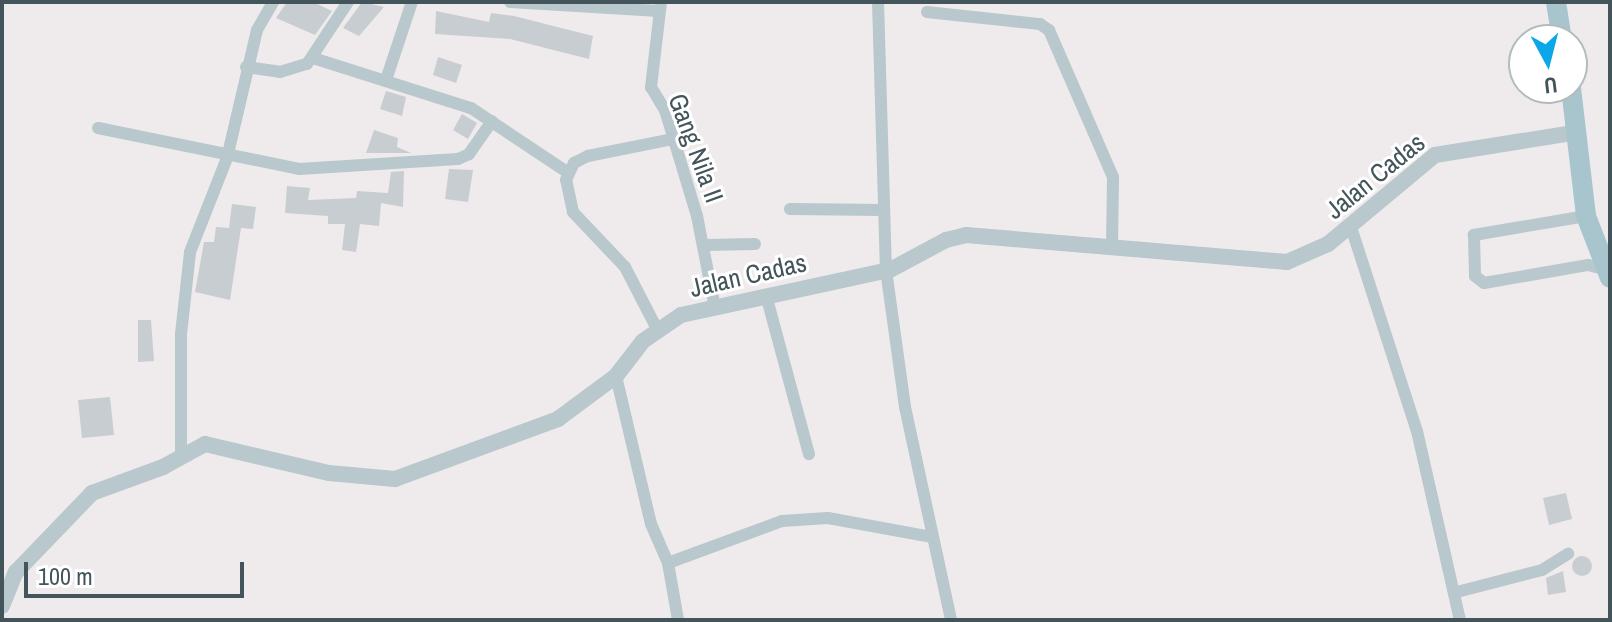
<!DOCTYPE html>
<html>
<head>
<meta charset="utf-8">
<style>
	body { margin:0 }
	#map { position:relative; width:1612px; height:622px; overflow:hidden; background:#efebec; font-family:"Archivo Narrow",sans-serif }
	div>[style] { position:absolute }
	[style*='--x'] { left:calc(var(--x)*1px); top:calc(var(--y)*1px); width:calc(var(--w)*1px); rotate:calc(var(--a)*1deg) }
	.building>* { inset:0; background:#c7cdd1 }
	.round { border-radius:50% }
	.minor>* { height:12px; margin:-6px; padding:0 6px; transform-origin:6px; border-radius:6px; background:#b8c8cc }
	.tertiary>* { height:16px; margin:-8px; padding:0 8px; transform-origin:8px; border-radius:8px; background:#b8c8cc }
	.primary>* { height:20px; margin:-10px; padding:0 10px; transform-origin:10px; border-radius:10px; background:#a8c5cd }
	span { translate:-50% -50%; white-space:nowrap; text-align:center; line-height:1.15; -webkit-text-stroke:6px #fff; paint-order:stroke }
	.street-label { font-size:26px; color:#43555a }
	.frame { position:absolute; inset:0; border:4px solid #43555a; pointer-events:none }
	.north { position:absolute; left:1508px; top:24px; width:80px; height:80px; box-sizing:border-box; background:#fff; border:2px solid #b4bbbd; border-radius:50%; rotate:173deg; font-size:22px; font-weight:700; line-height:32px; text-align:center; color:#43555a }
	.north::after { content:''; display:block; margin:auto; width:28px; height:36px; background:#0ca7e8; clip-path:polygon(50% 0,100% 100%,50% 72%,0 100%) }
	.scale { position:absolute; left:24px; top:562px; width:220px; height:36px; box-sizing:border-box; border:4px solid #43555a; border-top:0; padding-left:10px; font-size:24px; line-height:28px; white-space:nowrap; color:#43555a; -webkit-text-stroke:6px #fff; paint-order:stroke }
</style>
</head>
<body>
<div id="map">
	<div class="building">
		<div style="clip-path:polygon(287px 2px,313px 2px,332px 11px,315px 35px,276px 18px)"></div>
		<div style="clip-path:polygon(362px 2px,384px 7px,359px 36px,343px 28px)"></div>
		<div style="clip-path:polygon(436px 11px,489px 22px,491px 13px,514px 16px,593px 36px,589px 59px,510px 39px,435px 34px)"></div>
		<div style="clip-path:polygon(438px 57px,462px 65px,456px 83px,433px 75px)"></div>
		<div style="clip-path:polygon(386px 91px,406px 97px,402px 116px,380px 109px)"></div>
		<div style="clip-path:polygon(462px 114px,477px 123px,468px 139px,453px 130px)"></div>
		<div style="clip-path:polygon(374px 130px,398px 138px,397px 147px,411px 153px,366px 153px)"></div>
		<div style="clip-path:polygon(449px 169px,473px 170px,468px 202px,445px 199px)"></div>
		<div style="clip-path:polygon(404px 171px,403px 207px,381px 203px,379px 226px,360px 224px,356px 252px,342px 250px,345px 224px,328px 224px,328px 216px,285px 213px,287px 186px,310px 188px,308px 200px,356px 198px,357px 191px,388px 193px,391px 172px)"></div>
		<div style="clip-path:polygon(232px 204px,256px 207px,253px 229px,241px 228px,230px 300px,195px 292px,204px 242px,214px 242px,216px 227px,229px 228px)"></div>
		<div style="clip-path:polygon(138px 320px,151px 320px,154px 361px,138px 362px)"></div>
		<div style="clip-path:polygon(110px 397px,114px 435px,82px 438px,78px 400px)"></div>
		<div style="clip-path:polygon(1566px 493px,1572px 519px,1549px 525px,1543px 498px)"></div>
		<div class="round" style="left:1572px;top:556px;width:20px;height:20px"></div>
		<div style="clip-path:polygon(1563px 571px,1566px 592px,1548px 595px,1546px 578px)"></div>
	</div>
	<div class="minor">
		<div style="--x:510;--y:2;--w:149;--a:3.5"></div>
		<div style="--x:661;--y:2;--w:86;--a:96.7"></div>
		<div style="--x:651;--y:87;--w:27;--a:59"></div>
		<div style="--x:665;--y:110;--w:111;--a:73.2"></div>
		<div style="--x:697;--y:216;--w:94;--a:78.9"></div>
		<div style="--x:878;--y:2;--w:268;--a:88.3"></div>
		<div style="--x:886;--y:270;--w:138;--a:82.1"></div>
		<div style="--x:905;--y:407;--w:218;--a:77.8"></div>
		<div style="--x:927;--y:12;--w:114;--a:6.1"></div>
		<div style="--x:1040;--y:24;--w:11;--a:34"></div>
		<div style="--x:1049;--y:30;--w:160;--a:66.5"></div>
		<div style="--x:1113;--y:177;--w:68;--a:90.8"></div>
		<div style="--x:313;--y:58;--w:166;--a:17.6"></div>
		<div style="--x:471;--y:108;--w:115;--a:33.7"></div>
		<div style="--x:246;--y:67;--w:34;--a:8"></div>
		<div style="--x:280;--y:72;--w:28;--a:-17"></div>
		<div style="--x:307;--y:64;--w:74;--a:-56.5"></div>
		<div style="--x:386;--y:80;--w:82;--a:-71.6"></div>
		<div style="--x:98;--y:128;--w:205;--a:11.5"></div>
		<div style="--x:299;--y:169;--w:159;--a:-3.6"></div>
		<div style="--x:458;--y:159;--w:12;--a:-24"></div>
		<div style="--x:469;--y:154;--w:40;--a:-55.1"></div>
		<div style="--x:790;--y:209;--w:94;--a:0.6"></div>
		<div style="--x:1586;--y:216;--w:114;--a:170.4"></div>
		<div style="--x:1474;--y:235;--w:41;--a:88.6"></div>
		<div style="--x:1475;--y:276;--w:11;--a:38"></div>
		<div style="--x:1484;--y:283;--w:106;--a:-9.8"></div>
		<div style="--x:1588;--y:265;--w:16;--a:14"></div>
		<div style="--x:1351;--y:227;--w:214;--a:72.1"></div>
		<div style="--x:1417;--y:431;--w:194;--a:77.2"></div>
		<div style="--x:706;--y:245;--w:49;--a:-1.2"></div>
		<div style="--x:766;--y:295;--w:165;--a:74.9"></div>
		<div style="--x:657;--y:329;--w:70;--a:-117.3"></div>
		<div style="--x:625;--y:267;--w:76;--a:-133.4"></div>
		<div style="--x:573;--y:212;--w:33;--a:-102"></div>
		<div style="--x:566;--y:180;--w:19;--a:-65"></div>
		<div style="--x:574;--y:163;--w:16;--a:-27"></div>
		<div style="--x:588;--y:156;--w:87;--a:-11.3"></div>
		<div style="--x:616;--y:376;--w:152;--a:76.7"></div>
		<div style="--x:651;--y:524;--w:43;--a:66.4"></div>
		<div style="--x:668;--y:563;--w:58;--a:80"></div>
		<div style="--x:181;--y:454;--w:120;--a:-90"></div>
		<div style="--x:181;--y:334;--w:82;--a:-83.7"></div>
		<div style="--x:190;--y:252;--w:101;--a:-68.5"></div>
		<div style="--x:227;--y:158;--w:131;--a:-76.8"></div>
		<div style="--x:257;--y:30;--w:32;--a:-60"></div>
		<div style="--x:668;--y:563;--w:121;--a:-20.2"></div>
		<div style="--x:782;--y:521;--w:46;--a:-3.7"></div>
		<div style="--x:828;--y:518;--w:106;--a:10.4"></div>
		<div style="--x:1457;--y:592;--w:88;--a:-14.5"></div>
		<div style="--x:1542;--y:570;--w:31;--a:-32"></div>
	</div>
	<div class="tertiary">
		<div style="--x:2;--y:606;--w:37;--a:-68"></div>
		<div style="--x:16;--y:572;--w:110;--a:-46.1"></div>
		<div style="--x:92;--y:493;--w:76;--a:-20.1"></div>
		<div style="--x:163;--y:467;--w:48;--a:-28.7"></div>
		<div style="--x:205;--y:444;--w:127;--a:13.2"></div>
		<div style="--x:329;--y:473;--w:66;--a:5.2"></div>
		<div style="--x:395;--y:479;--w:174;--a:-20.2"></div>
		<div style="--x:558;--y:419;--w:72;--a:-36.6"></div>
		<div style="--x:616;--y:376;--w:44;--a:-52.4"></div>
		<div style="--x:643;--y:341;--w:46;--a:-34.4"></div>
		<div style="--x:681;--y:315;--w:214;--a:-12.2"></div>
		<div style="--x:890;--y:270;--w:64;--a:-28.2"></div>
		<div style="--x:946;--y:240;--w:21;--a:-14"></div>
		<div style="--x:966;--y:235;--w:322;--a:4.8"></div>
		<div style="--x:1287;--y:262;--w:45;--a:-23.7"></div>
		<div style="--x:1328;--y:244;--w:139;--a:-39.8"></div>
		<div style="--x:1435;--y:155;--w:145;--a:-9.1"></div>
	</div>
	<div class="primary">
		<div style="--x:1556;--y:2;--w:38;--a:81"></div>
		<div style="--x:1571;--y:88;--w:129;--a:83.3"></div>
		<div style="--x:1586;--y:216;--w:66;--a:68.8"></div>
	</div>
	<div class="street-label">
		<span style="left:696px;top:148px;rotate:70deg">Gang Nila II</span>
		<span style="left:1375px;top:176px;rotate:-39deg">Jalan Cadas</span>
		<span style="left:748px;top:275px;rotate:-13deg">Jalan Cadas</span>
	</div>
	<div class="frame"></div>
	<div class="north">U</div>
	<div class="scale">100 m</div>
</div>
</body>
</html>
